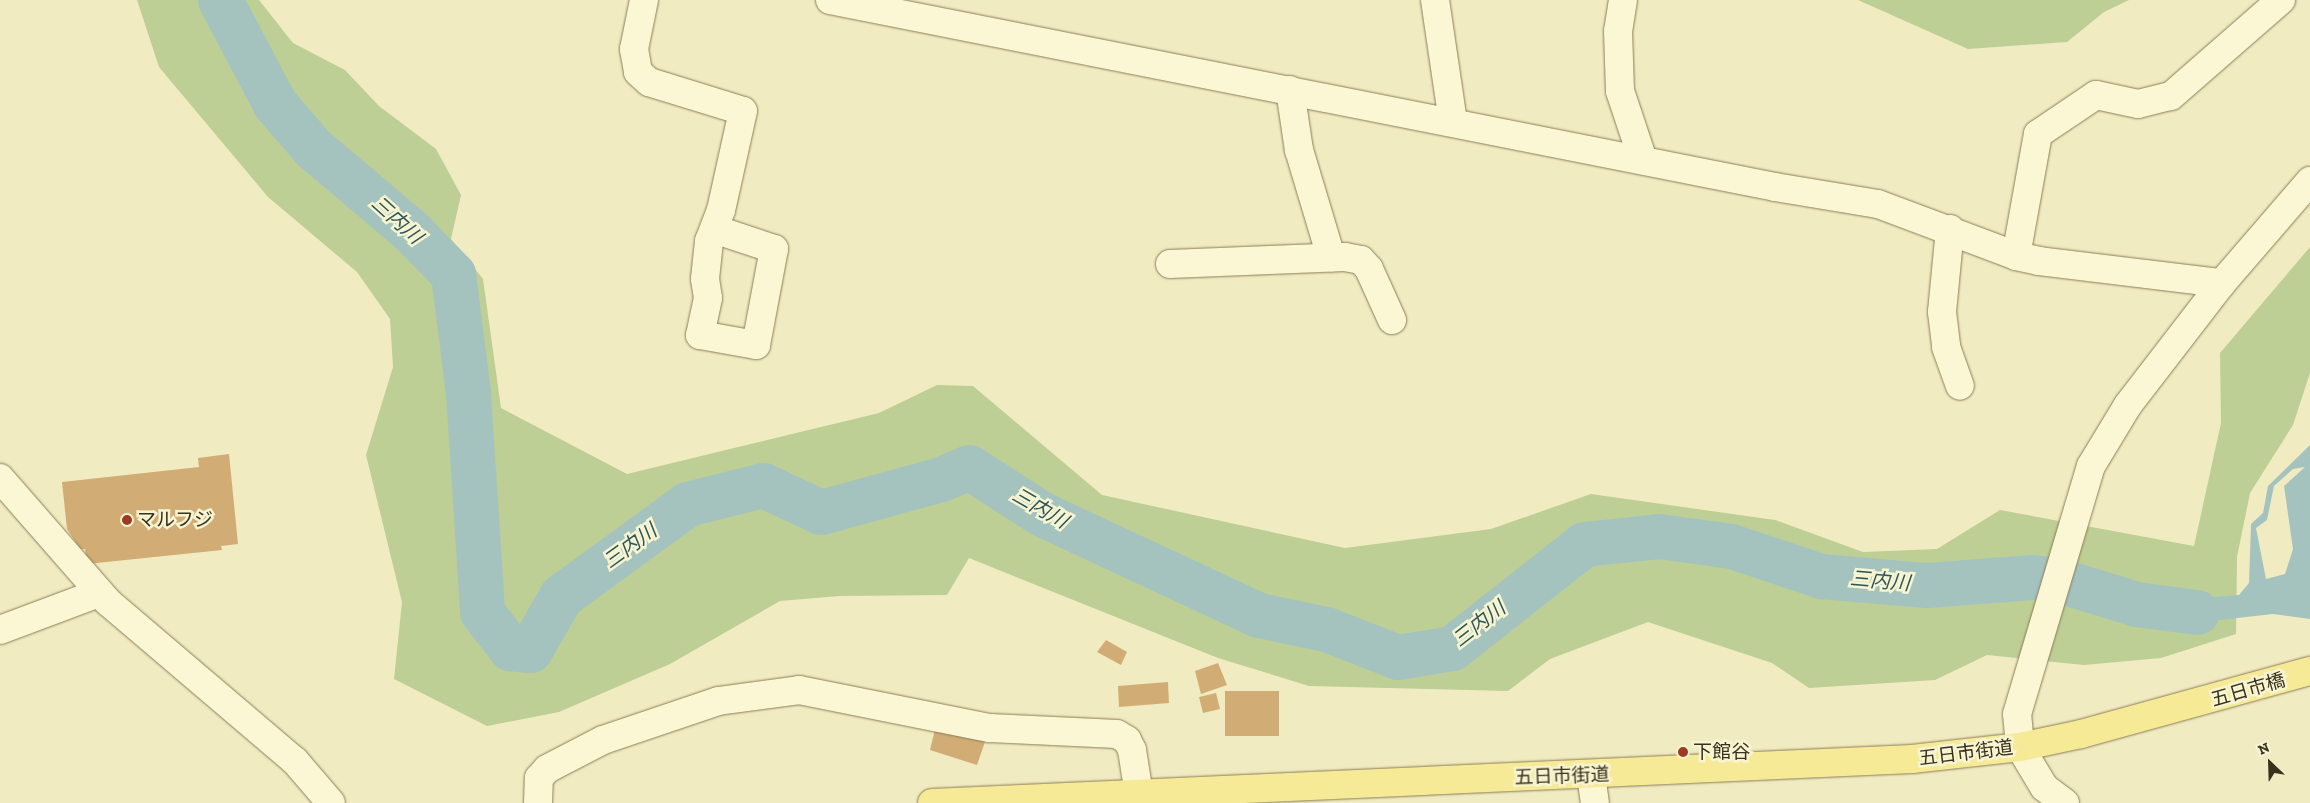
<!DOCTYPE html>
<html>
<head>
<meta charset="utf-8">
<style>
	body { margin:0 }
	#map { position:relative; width:2310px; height:803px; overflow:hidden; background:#f1ebc1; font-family:"Zilla Slab","Noto Sans JP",serif }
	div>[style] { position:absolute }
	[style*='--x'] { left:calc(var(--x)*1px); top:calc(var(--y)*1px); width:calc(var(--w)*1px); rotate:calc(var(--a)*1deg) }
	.green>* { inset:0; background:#bdcf94 }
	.water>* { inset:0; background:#a4c3bf }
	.river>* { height:45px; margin:-22.5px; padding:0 22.5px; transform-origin:22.5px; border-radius:22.5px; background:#a4c3bf }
	.building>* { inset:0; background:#d1ad75 }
	.roads { filter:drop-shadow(0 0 1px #8b7d57) drop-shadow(0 0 1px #8b7d57) }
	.minor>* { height:28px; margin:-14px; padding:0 14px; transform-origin:14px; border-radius:14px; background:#fbf7d5 }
	.tertiary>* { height:28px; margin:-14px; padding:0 14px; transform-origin:14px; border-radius:14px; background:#fbf7d5 }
	.primary>* { height:28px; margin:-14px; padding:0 14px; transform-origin:14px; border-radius:14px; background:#f6ea97 }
	.dots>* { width:14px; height:14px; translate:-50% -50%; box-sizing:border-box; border:2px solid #f7f4d1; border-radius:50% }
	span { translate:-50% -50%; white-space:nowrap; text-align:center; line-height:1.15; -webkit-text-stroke:5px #f7f4d1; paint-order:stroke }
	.poi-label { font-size:19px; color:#3a301d }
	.left { translate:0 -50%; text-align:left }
	.street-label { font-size:19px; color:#3a301d }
	.water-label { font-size:20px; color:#2b555b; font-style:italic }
	.north { position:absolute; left:2245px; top:738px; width:50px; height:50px; -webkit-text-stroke:4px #f7f4d1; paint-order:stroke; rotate:336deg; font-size:14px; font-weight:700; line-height:20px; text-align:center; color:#3a301d }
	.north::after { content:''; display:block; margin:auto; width:18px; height:22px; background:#3a301d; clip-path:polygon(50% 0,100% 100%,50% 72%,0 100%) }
</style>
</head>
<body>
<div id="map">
	<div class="green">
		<div style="clip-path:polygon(137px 0,259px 0,293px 43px,345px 70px,379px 106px,436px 149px,461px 195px,451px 239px,483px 279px,501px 408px,627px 474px,879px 413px,937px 385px,973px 386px,1102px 495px,1345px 548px,1491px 529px,1591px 494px,1775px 520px,1863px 552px,1937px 549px,2000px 510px,2194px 546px,2221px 423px,2220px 353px,2310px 247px,2310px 373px,2293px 425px,2250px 493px,2237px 557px,2236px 634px,2161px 658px,2084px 665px,1987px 655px,1935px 680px,1809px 688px,1772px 663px,1648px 622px,1550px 659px,1508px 691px,1309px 686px,1218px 658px,969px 558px,947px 595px,839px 596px,780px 601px,670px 664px,559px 712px,487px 726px,394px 679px,402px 602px,366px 455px,393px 367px,390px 319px,357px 272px,268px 197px,159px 67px)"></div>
		<div style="clip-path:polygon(1858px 0,2129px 0,2104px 12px,2067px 42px,1968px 49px)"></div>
	</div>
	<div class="water">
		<div style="clip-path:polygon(evenodd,2310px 445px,2310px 619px,2273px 614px,2175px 625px,2136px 604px,2239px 595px,2249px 583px,2251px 524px,2263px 513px,2268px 486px,2310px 445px,2305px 467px,2284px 486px,2293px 549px,2285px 574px,2266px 579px,2256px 528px,2267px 520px,2274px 486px,2293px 469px,2305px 467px)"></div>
	</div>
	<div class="river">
		<div style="--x:220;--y:0;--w:118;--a:62.1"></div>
		<div style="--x:275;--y:104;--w:58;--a:49.2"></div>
		<div style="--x:313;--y:148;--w:127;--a:40.2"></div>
		<div style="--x:410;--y:230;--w:62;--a:45.7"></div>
		<div style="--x:453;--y:274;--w:120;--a:82.8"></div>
		<div style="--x:468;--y:393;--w:219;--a:86.3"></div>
		<div style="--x:482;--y:612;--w:46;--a:52.1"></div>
		<div style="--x:510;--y:648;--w:20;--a:6"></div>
		<div style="--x:530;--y:650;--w:62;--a:-60.1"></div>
		<div style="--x:561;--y:596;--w:156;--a:-36.1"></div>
		<div style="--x:687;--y:504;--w:78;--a:-14"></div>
		<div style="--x:763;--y:485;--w:64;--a:25"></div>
		<div style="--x:821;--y:512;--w:124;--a:-15.4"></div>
		<div style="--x:941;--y:479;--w:30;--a:-23"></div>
		<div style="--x:969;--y:467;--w:87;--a:32.8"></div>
		<div style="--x:1042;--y:514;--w:239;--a:25"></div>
		<div style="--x:1259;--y:615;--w:68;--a:11.8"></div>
		<div style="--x:1326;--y:629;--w:77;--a:21.3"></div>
		<div style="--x:1398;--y:657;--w:55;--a:-9.5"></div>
		<div style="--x:1452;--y:648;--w:168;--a:-38.2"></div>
		<div style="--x:1584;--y:544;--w:75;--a:-6.1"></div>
		<div style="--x:1659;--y:536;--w:73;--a:7.9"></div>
		<div style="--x:1731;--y:546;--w:95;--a:18.4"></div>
		<div style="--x:1821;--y:576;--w:106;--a:4.9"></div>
		<div style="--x:1927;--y:585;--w:106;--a:-4.3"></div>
		<div style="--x:2033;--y:577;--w:25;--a:7"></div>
		<div style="--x:2058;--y:580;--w:82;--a:17.1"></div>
		<div style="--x:2136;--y:604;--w:61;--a:7.6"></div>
	</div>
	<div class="building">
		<div style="clip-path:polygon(229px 454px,238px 544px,221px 546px,222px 550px,87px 564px,85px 549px,80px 549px,67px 529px,62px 482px,199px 467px,198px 458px)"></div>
		<div style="clip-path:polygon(1106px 640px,1127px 652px,1121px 665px,1097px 652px)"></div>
		<div style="clip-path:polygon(1218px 663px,1227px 685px,1201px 694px,1195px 671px)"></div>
		<div style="clip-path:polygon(1168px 682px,1169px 703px,1119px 707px,1118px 686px)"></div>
		<div style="clip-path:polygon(1225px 691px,1279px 691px,1279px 736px,1225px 736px)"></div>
		<div style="clip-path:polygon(1216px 693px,1220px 709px,1203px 713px,1199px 697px)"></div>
		<div style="clip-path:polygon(936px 725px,986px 739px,977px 765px,930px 750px)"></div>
	</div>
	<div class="roads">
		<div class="minor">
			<div style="--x:644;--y:0;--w:50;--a:101.5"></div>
			<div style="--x:634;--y:49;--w:23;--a:80"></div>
			<div style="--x:638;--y:72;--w:15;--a:42"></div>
			<div style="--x:649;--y:82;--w:98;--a:17.1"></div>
			<div style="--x:743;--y:111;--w:101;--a:102.5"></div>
			<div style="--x:721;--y:210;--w:33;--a:111"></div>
			<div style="--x:709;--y:241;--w:38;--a:96"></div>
			<div style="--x:705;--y:279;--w:19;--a:81"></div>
			<div style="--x:708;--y:298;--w:38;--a:102"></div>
			<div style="--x:700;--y:335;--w:57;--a:10.1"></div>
			<div style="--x:756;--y:345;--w:98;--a:-79.4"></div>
			<div style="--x:774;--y:249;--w:63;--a:-161.6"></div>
			<div style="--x:830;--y:0;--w:963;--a:11.19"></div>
			<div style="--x:1775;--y:187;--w:104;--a:9.4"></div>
			<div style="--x:1878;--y:204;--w:147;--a:20.6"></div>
			<div style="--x:2016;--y:256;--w:24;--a:12"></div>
			<div style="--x:2039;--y:261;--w:184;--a:6.9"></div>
			<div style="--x:1435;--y:0;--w:123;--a:81.6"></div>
			<div style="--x:1623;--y:0;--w:31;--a:99"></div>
			<div style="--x:1618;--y:31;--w:60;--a:88.1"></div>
			<div style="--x:1620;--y:91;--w:73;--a:71.6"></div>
			<div style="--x:1290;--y:90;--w:61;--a:81.5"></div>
			<div style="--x:1299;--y:150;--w:112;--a:73.3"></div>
			<div style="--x:1950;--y:229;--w:83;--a:95.5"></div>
			<div style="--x:1942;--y:312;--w:35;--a:83"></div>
			<div style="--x:1946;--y:347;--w:41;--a:70.3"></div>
			<div style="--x:2016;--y:256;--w:124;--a:-79.8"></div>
			<div style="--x:2038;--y:134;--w:70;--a:-33.9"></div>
			<div style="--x:2096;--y:95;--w:43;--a:12.1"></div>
			<div style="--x:2138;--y:104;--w:34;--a:-14"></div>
			<div style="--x:2171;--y:96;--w:146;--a:-41.1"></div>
			<div style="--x:1170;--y:264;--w:175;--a:-2.3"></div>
			<div style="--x:1345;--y:257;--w:16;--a:11"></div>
			<div style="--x:1361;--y:260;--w:12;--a:48"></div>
			<div style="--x:1369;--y:269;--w:56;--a:65.7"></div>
			<div style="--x:0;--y:478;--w:164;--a:48.9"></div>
			<div style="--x:108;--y:602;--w:245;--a:40.4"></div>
			<div style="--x:295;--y:761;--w:55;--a:49.4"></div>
			<div style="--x:0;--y:630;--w:106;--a:-20.5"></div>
			<div style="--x:1591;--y:775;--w:28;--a:82"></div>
			<div style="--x:538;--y:803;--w:25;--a:-88"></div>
			<div style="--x:539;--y:778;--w:12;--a:-48"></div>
			<div style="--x:547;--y:769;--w:63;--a:-27.4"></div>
			<div style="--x:603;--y:740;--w:121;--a:-18.7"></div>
			<div style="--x:718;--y:701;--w:82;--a:-7.7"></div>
			<div style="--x:799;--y:690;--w:195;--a:11.3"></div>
			<div style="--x:990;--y:728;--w:127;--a:2.7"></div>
			<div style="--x:1117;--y:734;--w:12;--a:31"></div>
			<div style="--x:1127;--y:740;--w:11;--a:63"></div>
			<div style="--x:1132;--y:750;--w:45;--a:81"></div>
		</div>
		<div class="tertiary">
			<div style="--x:2065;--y:803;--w:26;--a:-143"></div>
			<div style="--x:2044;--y:787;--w:47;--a:-121"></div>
			<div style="--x:2020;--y:747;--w:33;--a:-95"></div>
			<div style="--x:2017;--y:714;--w:259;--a:-73.4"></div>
			<div style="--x:2091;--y:466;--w:71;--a:-58.8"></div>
			<div style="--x:2128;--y:405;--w:154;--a:-52.4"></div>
			<div style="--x:2222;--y:283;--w:135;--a:-49.2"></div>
		</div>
		<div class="primary">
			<div style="--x:932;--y:803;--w:981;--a:-2.57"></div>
			<div style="--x:1912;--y:759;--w:109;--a:-6.3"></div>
			<div style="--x:2020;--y:747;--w:62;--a:-12"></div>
			<div style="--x:2081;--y:734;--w:238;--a:-15.4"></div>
		</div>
	</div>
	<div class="dots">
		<div style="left:127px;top:520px;background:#9e3a24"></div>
		<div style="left:1683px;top:752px;background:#9e3a24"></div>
	</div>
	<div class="poi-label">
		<span class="left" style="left:137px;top:520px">マルフジ</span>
		<span class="left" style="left:1693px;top:752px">下館谷</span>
	</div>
	<div class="street-label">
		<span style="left:2248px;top:690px;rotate:-16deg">五日市橋</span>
		<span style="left:1966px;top:753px;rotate:-7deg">五日市街道</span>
		<span style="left:1562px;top:776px;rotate:-2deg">五日市街道</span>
	</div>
	<div class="water-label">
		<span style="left:397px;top:220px;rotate:42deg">三内川</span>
		<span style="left:1040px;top:508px;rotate:30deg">三内川</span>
		<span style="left:630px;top:546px;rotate:-36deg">三内川</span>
		<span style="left:1880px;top:581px;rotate:5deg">三内川</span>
		<span style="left:1479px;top:624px;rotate:-38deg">三内川</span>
	</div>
	<div class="north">N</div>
</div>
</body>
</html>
